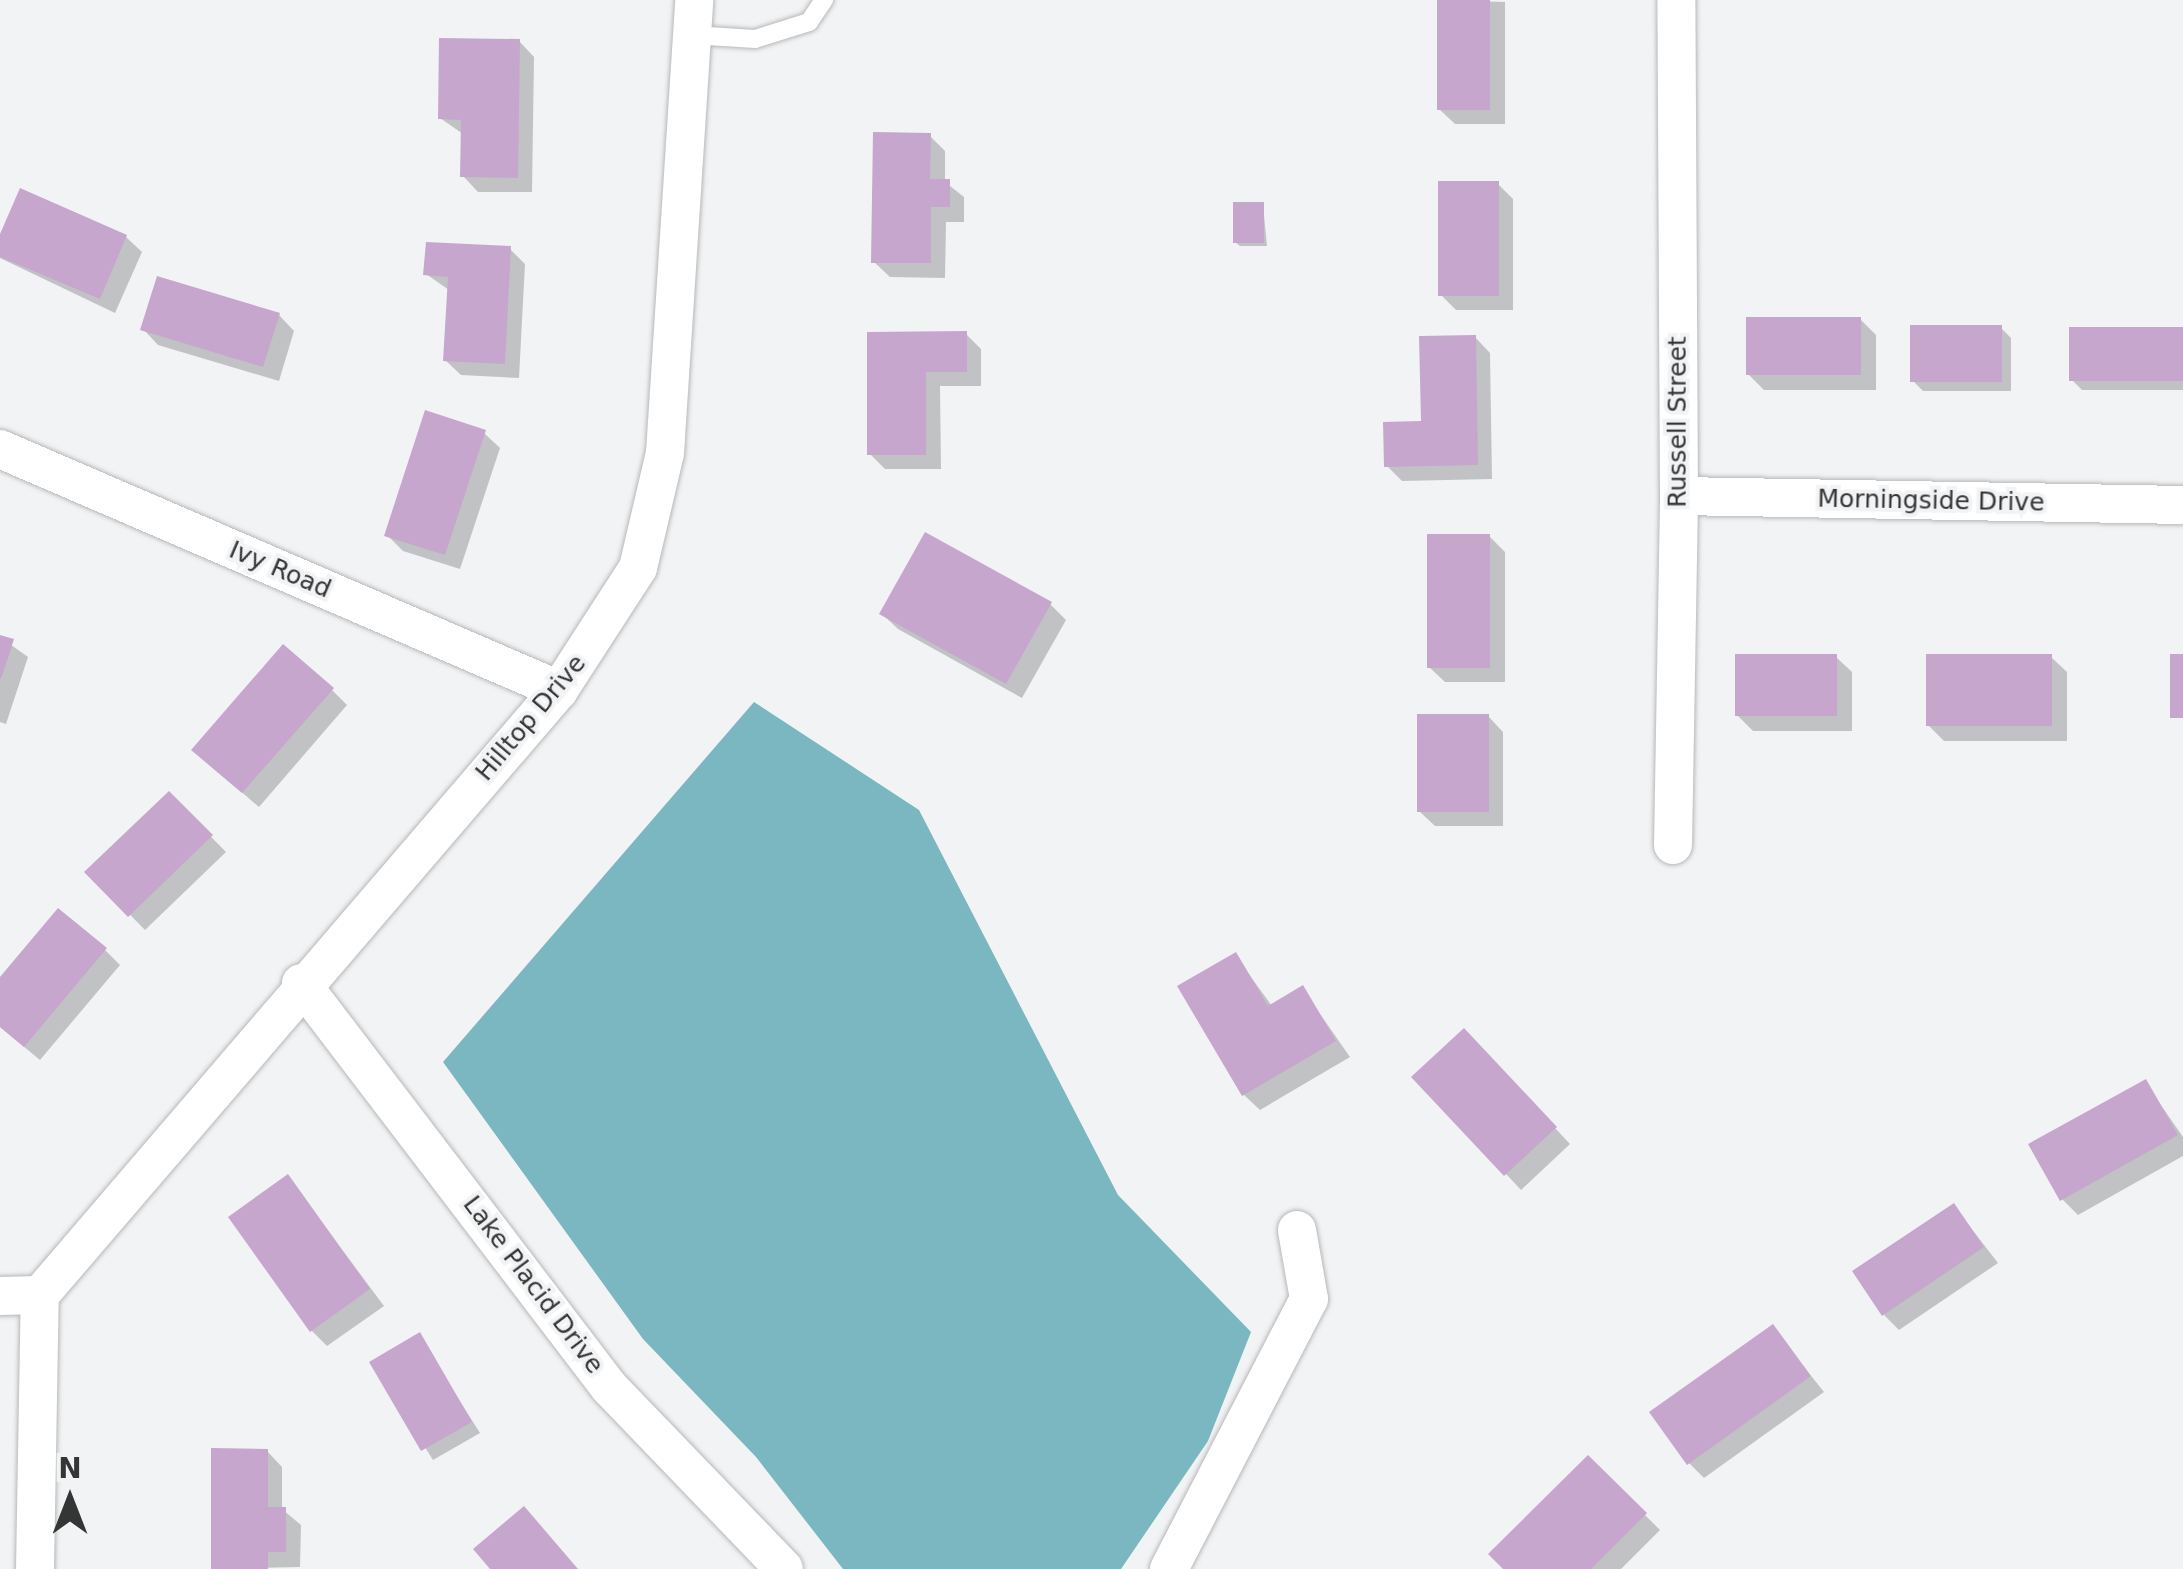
<!DOCTYPE html>
<html>
<head>
<meta charset="utf-8">
<style>
	body { margin:0 }
	#map { position:relative; width:2183px; height:1569px; overflow:hidden; background:#f2f3f5; font-family:"DejaVu Sans",sans-serif }
	div>[style] { position:absolute }
	[style*='--x'] { left:calc(var(--x)*1px); top:calc(var(--y)*1px); width:calc(var(--w)*1px); rotate:calc(var(--a)*1deg) }
	.water>* { inset:0; background:#7ab7c1 }
	.shadow>* { inset:0; background:#0003 }
	.building>* { inset:0; background:#c6a6cd }
	.roads { filter:drop-shadow(0 0 2px #b7b8b9) drop-shadow(0 0 2px #b7b8b9) }
	.service>* { height:18px; margin:-9px; padding:0 9px; transform-origin:9px; border-radius:9px; background:#fff }
	.minor>* { height:38px; margin:-19px; padding:0 19px; transform-origin:19px; border-radius:19px; background:#fff }
	span { translate:-50% -50%; white-space:nowrap; text-align:center; line-height:1.15; -webkit-text-stroke:8px #f2f3f5; paint-order:stroke }
	.street-label { font-size:25px; color:#343535 }
	.north { position:absolute; left:20px; top:1449px; width:100px; height:100px; -webkit-text-stroke:8px #f2f3f5; paint-order:stroke; rotate:0deg; font-size:28px; font-weight:700; line-height:40px; text-align:center; color:#343535 }
	.north::after { content:''; display:block; margin:auto; width:35px; height:45px; background:#343535; clip-path:polygon(50% 0,100% 100%,50% 72%,0 100%) }
</style>
</head>
<body>
<div id="map">
	<div class="water">
		<div style="clip-path:polygon(754px 702px,919px 810px,1118px 1195px,1251px 1332px,1208px 1441px,1121px 1569px,843px 1569px,756px 1457px,643px 1339px,443px 1062px)"></div>
	</div>
	<div class="shadow">
		<div style="clip-path:polygon(1439px 0,1505px 2px,1505px 124px,1455px 124px,1439px 109px)"></div>
		<div style="clip-path:polygon(519px 41px,534px 57px,532px 192px,478px 192px,463px 176px,463px 134px,440px 118px)"></div>
		<div style="clip-path:polygon(930px 136px,945px 151px,945px 182px,964px 197px,964px 222px,946px 222px,945px 278px,890px 277px,874px 262px)"></div>
		<div style="clip-path:polygon(1498px 184px,1513px 199px,1513px 310px,1456px 310px,1441px 295px)"></div>
		<div style="clip-path:polygon(1263px 205px,1267px 246px,1240px 246px,1235px 242px)"></div>
		<div style="clip-path:polygon(126px 237px,142px 252px,115px 313px,0 258px,0 240px)"></div>
		<div style="clip-path:polygon(510px 249px,525px 264px,519px 378px,461px 375px,445px 360px,449px 290px,426px 274px)"></div>
		<div style="clip-path:polygon(279px 315px,294px 331px,279px 381px,158px 345px,143px 329px)"></div>
		<div style="clip-path:polygon(1860px 319px,1876px 335px,1876px 390px,1764px 390px,1748px 374px)"></div>
		<div style="clip-path:polygon(2001px 328px,2011px 338px,2011px 391px,1923px 391px,1913px 381px)"></div>
		<div style="clip-path:polygon(2183px 329px,2183px 390px,2082px 390px,2072px 380px)"></div>
		<div style="clip-path:polygon(869px 334px,966px 334px,981px 349px,981px 386px,940px 386px,941px 469px,885px 469px,870px 454px)"></div>
		<div style="clip-path:polygon(1475px 337px,1490px 353px,1492px 479px,1402px 481px,1386px 465px,1424px 423px)"></div>
		<div style="clip-path:polygon(484px 433px,500px 448px,460px 569px,403px 551px,387px 535px)"></div>
		<div style="clip-path:polygon(1489px 536px,1505px 552px,1505px 682px,1445px 682px,1429px 667px)"></div>
		<div style="clip-path:polygon(1050px 604px,1066px 620px,1022px 698px,898px 629px,882px 614px)"></div>
		<div style="clip-path:polygon(0 637px,28px 657px,6px 724px,0 722px)"></div>
		<div style="clip-path:polygon(1836px 657px,1852px 672px,1852px 731px,1753px 731px,1737px 715px)"></div>
		<div style="clip-path:polygon(2051px 657px,2067px 672px,2067px 741px,1944px 741px,1928px 725px)"></div>
		<div style="clip-path:polygon(332px 690px,347px 705px,259px 807px,210px 765px)"></div>
		<div style="clip-path:polygon(1488px 716px,1503px 732px,1503px 826px,1435px 826px,1419px 811px)"></div>
		<div style="clip-path:polygon(169px 794px,226px 852px,145px 930px,88px 872px)"></div>
		<div style="clip-path:polygon(105px 950px,120px 965px,40px 1060px,0 1027px,0 981px)"></div>
		<div style="clip-path:polygon(1235px 955px,1272px 1006px,1302px 988px,1350px 1057px,1260px 1110px,1244px 1095px)"></div>
		<div style="clip-path:polygon(1479px 1047px,1570px 1144px,1521px 1190px,1506px 1174px)"></div>
		<div style="clip-path:polygon(2145px 1082px,2183px 1137px,2183px 1156px,2078px 1215px,2062px 1199px)"></div>
		<div style="clip-path:polygon(288px 1177px,384px 1306px,327px 1346px,312px 1331px)"></div>
		<div style="clip-path:polygon(1954px 1206px,1998px 1263px,1899px 1330px,1884px 1315px)"></div>
		<div style="clip-path:polygon(1772px 1327px,1824px 1392px,1704px 1478px,1689px 1463px)"></div>
		<div style="clip-path:polygon(419px 1336px,480px 1433px,433px 1460px,372px 1363px)"></div>
		<div style="clip-path:polygon(267px 1451px,282px 1467px,282px 1509px,301px 1525px,300px 1567px,213px 1569px)"></div>
		<div style="clip-path:polygon(1588px 1458px,1660px 1530px,1621px 1569px,1507px 1569px)"></div>
	</div>
	<div class="building">
		<div style="clip-path:polygon(1437px 0,1490px 0,1490px 110px,1437px 110px)"></div>
		<div style="clip-path:polygon(439px 38px,520px 39px,518px 178px,460px 177px,461px 120px,438px 119px)"></div>
		<div style="clip-path:polygon(873px 132px,931px 133px,930px 179px,950px 179px,950px 207px,931px 207px,931px 263px,871px 263px)"></div>
		<div style="clip-path:polygon(1438px 181px,1499px 181px,1499px 296px,1438px 296px)"></div>
		<div style="clip-path:polygon(20px 188px,127px 235px,100px 299px,0 257px,0 234px)"></div>
		<div style="clip-path:polygon(1233px 202px,1264px 202px,1264px 243px,1233px 243px)"></div>
		<div style="clip-path:polygon(426px 242px,511px 246px,505px 364px,443px 361px,448px 277px,423px 275px)"></div>
		<div style="clip-path:polygon(157px 276px,280px 313px,263px 367px,140px 330px)"></div>
		<div style="clip-path:polygon(1746px 317px,1861px 317px,1861px 375px,1746px 375px)"></div>
		<div style="clip-path:polygon(1910px 325px,2002px 325px,2002px 382px,1910px 382px)"></div>
		<div style="clip-path:polygon(2069px 327px,2183px 327px,2183px 381px,2069px 381px)"></div>
		<div style="clip-path:polygon(967px 331px,967px 372px,926px 372px,926px 455px,867px 455px,867px 332px)"></div>
		<div style="clip-path:polygon(1476px 335px,1478px 465px,1384px 467px,1383px 422px,1421px 421px,1419px 336px)"></div>
		<div style="clip-path:polygon(425px 410px,486px 430px,445px 555px,384px 536px)"></div>
		<div style="clip-path:polygon(925px 532px,1052px 602px,1006px 684px,879px 614px)"></div>
		<div style="clip-path:polygon(1427px 534px,1490px 534px,1490px 668px,1427px 668px)"></div>
		<div style="clip-path:polygon(0 635px,14px 639px,1px 679px,0 678px)"></div>
		<div style="clip-path:polygon(283px 644px,334px 688px,242px 793px,191px 750px)"></div>
		<div style="clip-path:polygon(1735px 654px,1837px 654px,1837px 716px,1735px 716px)"></div>
		<div style="clip-path:polygon(1926px 654px,2052px 654px,2052px 726px,1926px 726px)"></div>
		<div style="clip-path:polygon(2170px 654px,2183px 654px,2183px 718px,2170px 718px)"></div>
		<div style="clip-path:polygon(1417px 714px,1489px 714px,1489px 812px,1417px 812px)"></div>
		<div style="clip-path:polygon(169px 791px,213px 835px,128px 917px,84px 872px)"></div>
		<div style="clip-path:polygon(58px 908px,107px 948px,24px 1047px,0 1027px,0 977px)"></div>
		<div style="clip-path:polygon(1236px 952px,1268px 1006px,1303px 985px,1336px 1041px,1242px 1096px,1177px 986px)"></div>
		<div style="clip-path:polygon(1464px 1028px,1557px 1127px,1504px 1176px,1411px 1077px)"></div>
		<div style="clip-path:polygon(2146px 1079px,2178px 1135px,2060px 1201px,2028px 1144px)"></div>
		<div style="clip-path:polygon(288px 1174px,370px 1289px,310px 1332px,228px 1217px)"></div>
		<div style="clip-path:polygon(1954px 1203px,1984px 1247px,1882px 1316px,1852px 1271px)"></div>
		<div style="clip-path:polygon(1773px 1324px,1811px 1376px,1687px 1465px,1649px 1412px)"></div>
		<div style="clip-path:polygon(420px 1332px,472px 1422px,421px 1451px,369px 1362px)"></div>
		<div style="clip-path:polygon(211px 1448px,268px 1449px,268px 1507px,286px 1507px,286px 1552px,268px 1552px,268px 1569px,211px 1569px)"></div>
		<div style="clip-path:polygon(1588px 1455px,1647px 1513px,1591px 1569px,1503px 1569px,1488px 1554px)"></div>
		<div style="clip-path:polygon(524px 1506px,578px 1569px,490px 1569px,473px 1549px)"></div>
	</div>
	<div class="roads">
		<div class="service">
			<div style="--x:692;--y:35;--w:63;--a:3.6"></div>
			<div style="--x:755;--y:39;--w:57;--a:-17.5"></div>
			<div style="--x:809;--y:22;--w:27;--a:-56"></div>
		</div>
		<div class="minor">
			<div style="--x:0;--y:449;--w:609;--a:23.32"></div>
			<div style="--x:1679;--y:496;--w:504;--a:1.02"></div>
			<div style="--x:1673;--y:845;--w:349;--a:-89"></div>
			<div style="--x:1679;--y:496;--w:496;--a:-90.3"></div>
			<div style="--x:301;--y:983;--w:508;--a:52.68"></div>
			<div style="--x:609;--y:1387;--w:252;--a:46.1"></div>
			<div style="--x:40;--y:1295;--w:797;--a:-49.38"></div>
			<div style="--x:559;--y:690;--w:145;--a:-57.1"></div>
			<div style="--x:638;--y:568;--w:118;--a:-76.8"></div>
			<div style="--x:665;--y:453;--w:454;--a:-86.3"></div>
			<div style="--x:0;--y:1296;--w:40;--a:-1.4"></div>
			<div style="--x:35;--y:1569;--w:274;--a:-89"></div>
			<div style="--x:1169;--y:1569;--w:304;--a:-62.6"></div>
			<div style="--x:1309;--y:1299;--w:70;--a:-99.9"></div>
		</div>
	</div>
	<div class="street-label">
		<span style="left:1678px;top:422px;rotate:-90deg">Russell Street</span>
		<span style="left:1931px;top:501px;rotate:1deg">Morningside Drive</span>
		<span style="left:280px;top:570px;rotate:23deg">Ivy Road</span>
		<span style="left:531px;top:718px;rotate:-50deg">Hilltop Drive</span>
		<span style="left:533px;top:1285px;rotate:53deg">Lake Placid Drive</span>
	</div>
	<div class="north">N</div>
</div>
</body>
</html>
